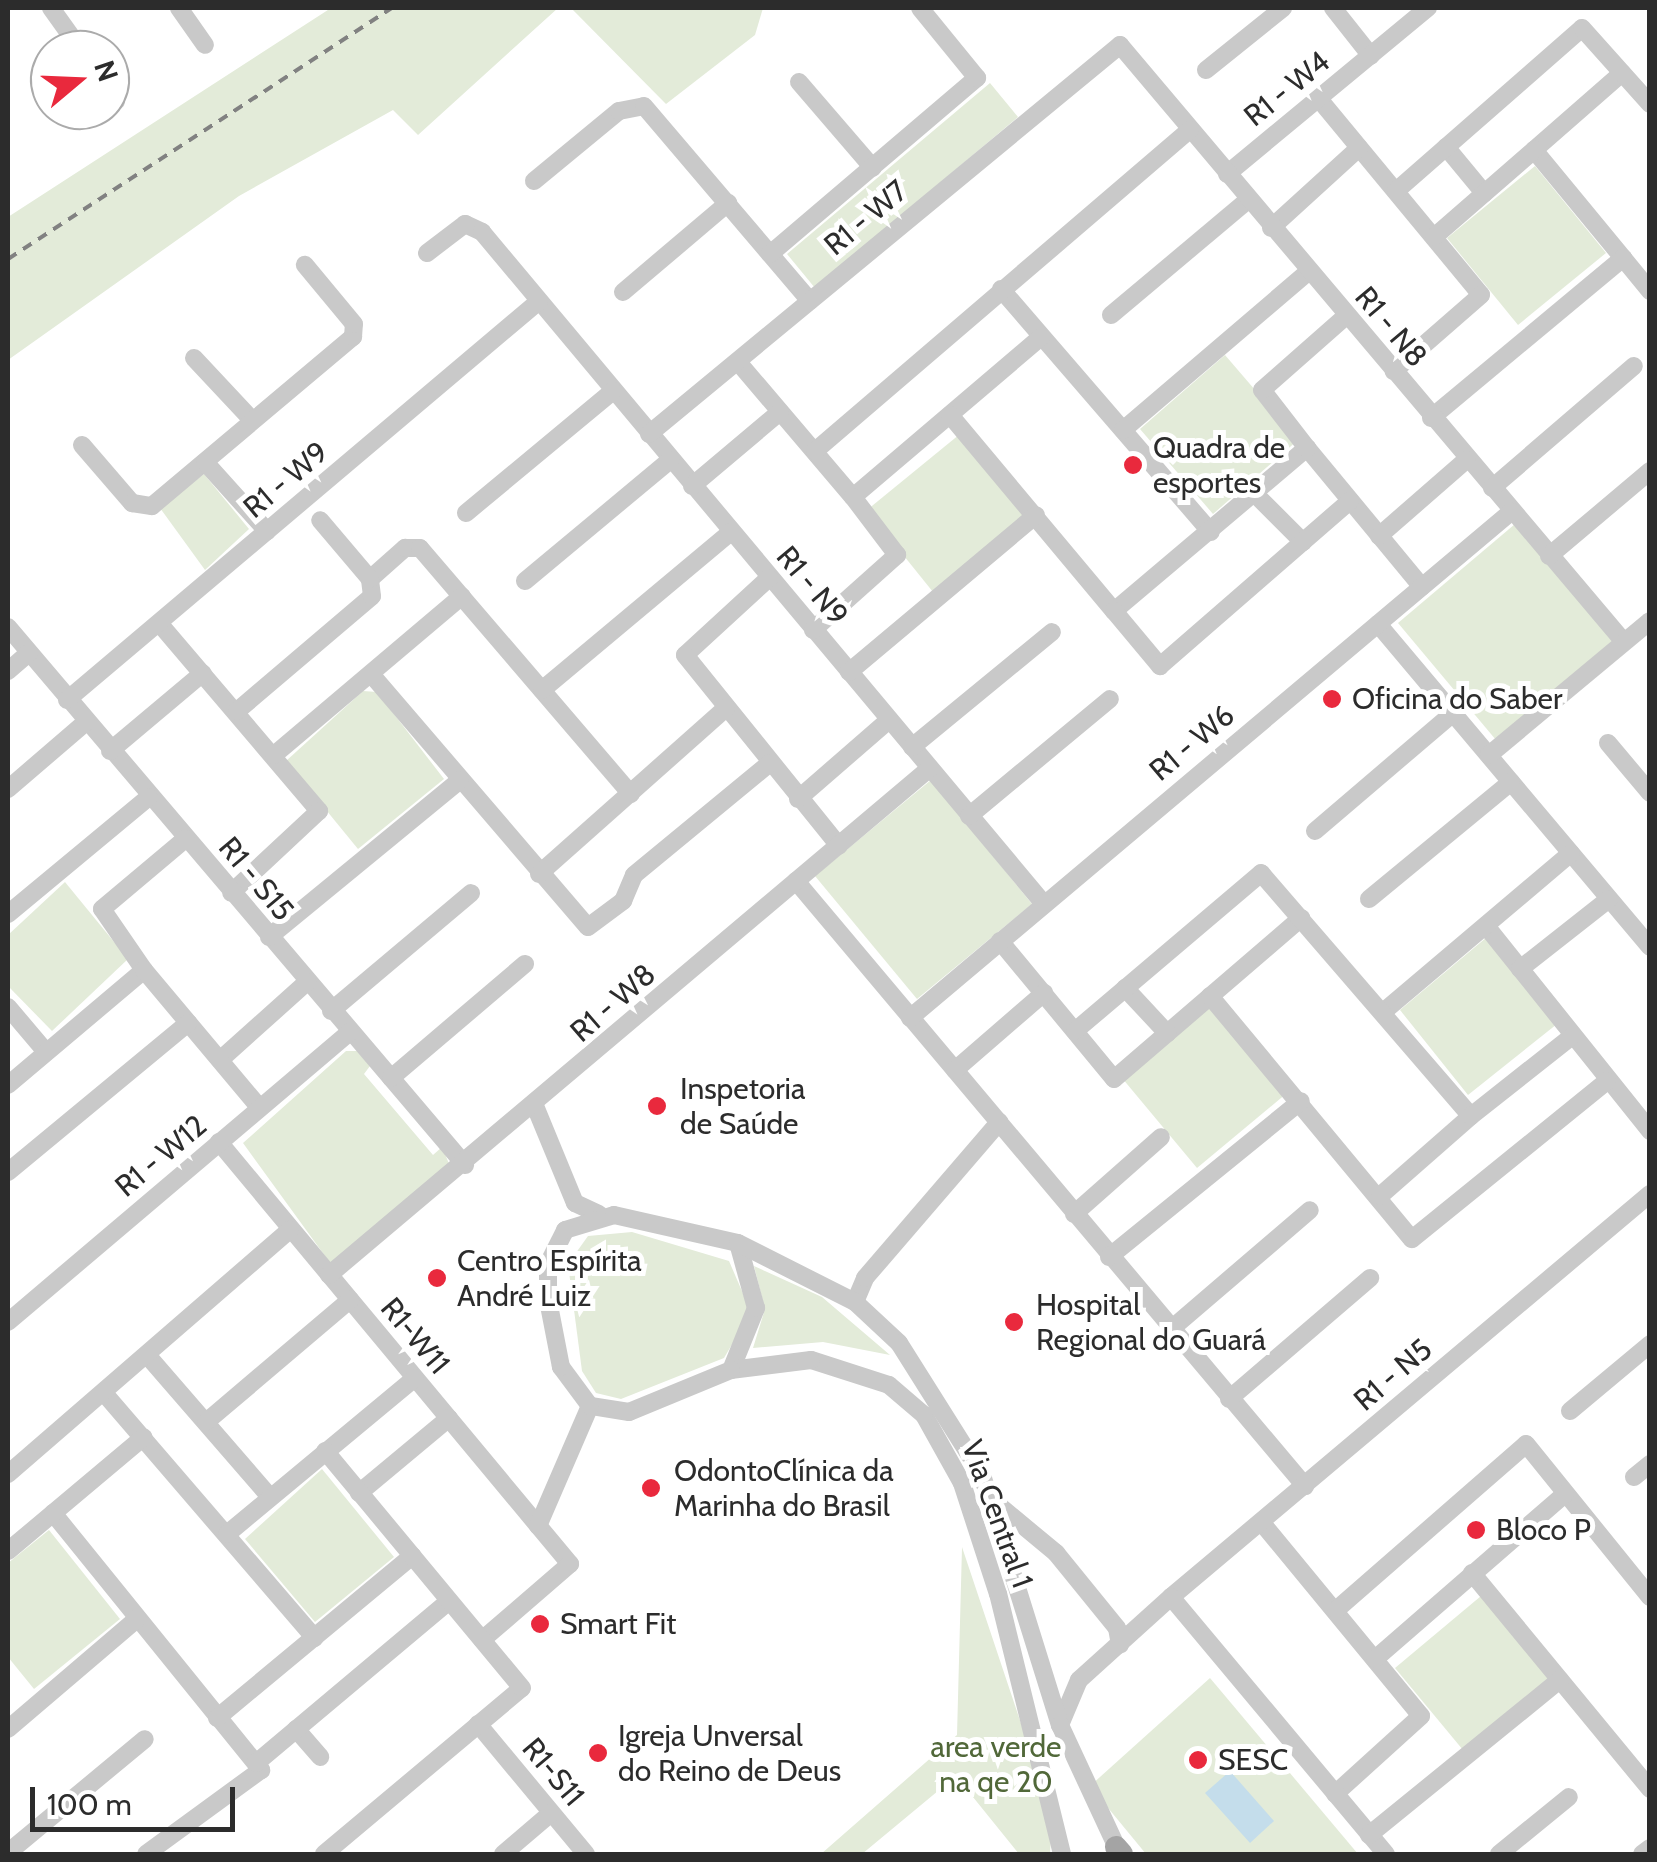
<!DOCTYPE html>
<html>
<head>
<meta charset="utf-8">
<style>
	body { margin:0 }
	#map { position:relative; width:1657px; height:1862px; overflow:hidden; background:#fff; font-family:Cabin,sans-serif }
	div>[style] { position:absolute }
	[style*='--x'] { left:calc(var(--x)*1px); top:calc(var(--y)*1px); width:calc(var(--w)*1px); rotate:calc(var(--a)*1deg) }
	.green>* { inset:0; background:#e3ebd9 }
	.water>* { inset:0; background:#c4ddeb }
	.minor>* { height:18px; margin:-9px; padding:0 9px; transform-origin:9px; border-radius:9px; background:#c9c9c9 }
	.major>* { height:22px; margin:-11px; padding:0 11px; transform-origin:11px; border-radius:11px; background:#a4a4a4 }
	.rail>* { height:4px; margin-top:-2px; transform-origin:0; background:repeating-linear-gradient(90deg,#818181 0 10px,transparent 0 18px) }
	.dots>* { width:28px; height:28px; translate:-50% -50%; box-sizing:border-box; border:5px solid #fff; border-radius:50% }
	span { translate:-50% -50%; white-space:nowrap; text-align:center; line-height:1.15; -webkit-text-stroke:10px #fff; paint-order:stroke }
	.street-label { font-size:30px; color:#2c2c2c }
	.poi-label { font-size:30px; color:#2c2c2c }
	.left { translate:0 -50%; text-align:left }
	.park-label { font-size:30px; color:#516839 }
	.frame { position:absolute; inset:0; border:10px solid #2c2c2c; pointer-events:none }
	.north { position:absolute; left:30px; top:30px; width:100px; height:100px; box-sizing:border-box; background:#fff; border:2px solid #ababab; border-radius:50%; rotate:71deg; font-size:28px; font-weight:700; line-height:40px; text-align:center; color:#2c2c2c }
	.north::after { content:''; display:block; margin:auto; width:35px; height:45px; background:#e9293d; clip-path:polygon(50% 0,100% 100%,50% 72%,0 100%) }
	.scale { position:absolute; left:30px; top:1787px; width:205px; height:45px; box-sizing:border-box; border:5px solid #2c2c2c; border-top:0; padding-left:12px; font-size:30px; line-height:35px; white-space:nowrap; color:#2c2c2c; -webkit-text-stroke:8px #fff; paint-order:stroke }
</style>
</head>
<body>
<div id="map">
	<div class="green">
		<div style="clip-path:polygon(331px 8px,558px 8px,418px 135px,393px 110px,239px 196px,8px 360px,8px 217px)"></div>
		<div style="clip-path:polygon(571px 8px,763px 8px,755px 35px,666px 104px)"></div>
		<div style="clip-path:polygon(990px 83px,1018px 117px,815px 288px,787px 254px)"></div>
		<div style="clip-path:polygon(1535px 166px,1606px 253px,1518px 325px,1447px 238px)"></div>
		<div style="clip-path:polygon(1225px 355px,1298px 440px,1213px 514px,1140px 429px)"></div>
		<div style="clip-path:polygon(960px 434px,1027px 515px,933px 592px,867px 510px)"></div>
		<div style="clip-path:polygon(204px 474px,249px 529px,205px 570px,160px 508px)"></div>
		<div style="clip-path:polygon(1515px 524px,1613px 641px,1496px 740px,1398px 623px)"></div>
		<div style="clip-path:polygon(363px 691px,377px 692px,444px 779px,358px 849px,286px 761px)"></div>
		<div style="clip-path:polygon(931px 780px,1032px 904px,917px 999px,815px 876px)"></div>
		<div style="clip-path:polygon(65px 882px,128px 959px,52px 1031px,8px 986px,8px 935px)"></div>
		<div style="clip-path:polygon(1487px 937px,1557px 1024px,1468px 1095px,1400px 1010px)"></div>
		<div style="clip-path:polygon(1212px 1003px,1287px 1093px,1197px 1168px,1122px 1078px)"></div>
		<div style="clip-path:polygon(346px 1051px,357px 1051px,370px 1066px,364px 1074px,433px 1155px,442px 1147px,450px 1166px,333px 1267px,243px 1143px)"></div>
		<div style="clip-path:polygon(632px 1232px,729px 1261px,751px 1312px,724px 1358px,621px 1399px,596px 1393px,582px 1371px,568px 1264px,588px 1236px)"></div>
		<div style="clip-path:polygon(754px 1266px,822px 1297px,890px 1355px,823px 1342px,753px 1348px,765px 1309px)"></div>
		<div style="clip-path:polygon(322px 1469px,394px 1557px,315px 1622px,245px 1539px)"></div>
		<div style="clip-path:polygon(49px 1530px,120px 1619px,34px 1689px,8px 1657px,8px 1563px)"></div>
		<div style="clip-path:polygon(962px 1547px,1052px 1816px,1050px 1854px,1019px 1854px,956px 1776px,862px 1854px,821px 1854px,957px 1735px)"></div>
		<div style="clip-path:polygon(1481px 1596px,1549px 1678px,1463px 1750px,1395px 1668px)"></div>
		<div style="clip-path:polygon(1210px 1678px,1358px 1854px,1146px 1854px,1090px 1786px)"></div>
	</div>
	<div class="water">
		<div style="clip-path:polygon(1230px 1771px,1274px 1821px,1250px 1843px,1205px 1793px)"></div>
	</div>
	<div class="minor">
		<div style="--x:51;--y:8;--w:52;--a:54.5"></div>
		<div style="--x:179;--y:8;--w:45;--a:54.9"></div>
		<div style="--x:1333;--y:8;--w:61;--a:51.6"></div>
		<div style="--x:1206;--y:70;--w:99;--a:-38.8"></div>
		<div style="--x:1622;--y:73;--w:117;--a:138.8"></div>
		<div style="--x:1534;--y:150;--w:140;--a:50.5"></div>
		<div style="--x:799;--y:82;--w:113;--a:49.3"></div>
		<div style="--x:110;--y:92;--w:11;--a:56"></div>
		<div style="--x:1319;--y:99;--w:254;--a:50.4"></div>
		<div style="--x:1481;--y:295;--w:116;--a:138.9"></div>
		<div style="--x:1446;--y:147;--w:60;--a:50.4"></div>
		<div style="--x:1227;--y:174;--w:261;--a:-39.6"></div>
		<div style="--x:534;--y:181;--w:110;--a:-39.5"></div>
		<div style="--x:619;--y:111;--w:25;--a:-11"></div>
		<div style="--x:644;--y:106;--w:256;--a:49.6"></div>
		<div style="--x:1396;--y:191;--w:247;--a:-41.2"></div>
		<div style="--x:1582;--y:28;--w:102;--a:48.2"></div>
		<div style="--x:1271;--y:228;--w:119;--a:-42.3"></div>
		<div style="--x:1434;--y:237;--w:133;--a:-41"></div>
		<div style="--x:427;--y:253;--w:48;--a:-37.3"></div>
		<div style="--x:465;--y:224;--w:19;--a:25"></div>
		<div style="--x:482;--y:232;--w:876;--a:50.09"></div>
		<div style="--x:770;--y:254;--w:272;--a:-40.4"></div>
		<div style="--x:977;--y:78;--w:90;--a:-129.2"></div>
		<div style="--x:1001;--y:289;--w:321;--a:49.2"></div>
		<div style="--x:623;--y:292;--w:138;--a:-40.3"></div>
		<div style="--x:1111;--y:315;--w:179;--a:-40"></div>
		<div style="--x:194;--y:358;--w:85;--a:46.9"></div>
		<div style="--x:738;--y:362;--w:177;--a:49.6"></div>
		<div style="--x:853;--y:497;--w:247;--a:-40.4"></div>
		<div style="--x:950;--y:415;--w:256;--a:50.1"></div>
		<div style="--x:1114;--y:611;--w:253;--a:-40.2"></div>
		<div style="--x:1307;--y:448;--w:180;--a:50.4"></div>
		<div style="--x:1431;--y:418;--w:250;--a:-39.8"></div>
		<div style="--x:1623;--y:258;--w:43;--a:50.7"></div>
		<div style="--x:1123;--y:430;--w:243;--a:-40.5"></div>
		<div style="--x:649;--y:434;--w:611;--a:-39.55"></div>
		<div style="--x:1120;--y:45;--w:781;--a:49.83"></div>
		<div style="--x:82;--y:445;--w:77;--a:49.2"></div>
		<div style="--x:132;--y:503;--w:20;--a:9"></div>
		<div style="--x:152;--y:506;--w:263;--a:-40.1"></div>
		<div style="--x:353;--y:337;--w:13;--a:-86"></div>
		<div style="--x:354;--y:324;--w:77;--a:-129.7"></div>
		<div style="--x:1307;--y:448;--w:73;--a:-127.8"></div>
		<div style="--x:1262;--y:390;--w:112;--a:-41.4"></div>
		<div style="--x:815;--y:451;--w:494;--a:-40.6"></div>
		<div style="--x:205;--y:462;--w:93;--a:48.1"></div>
		<div style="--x:692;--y:486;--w:115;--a:-40.1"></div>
		<div style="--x:1492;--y:488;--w:187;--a:-40.7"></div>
		<div style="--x:1255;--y:494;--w:68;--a:45"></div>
		<div style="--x:466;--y:513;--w:191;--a:-39.7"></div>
		<div style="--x:1379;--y:536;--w:116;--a:-41.1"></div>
		<div style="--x:1549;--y:556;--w:132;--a:-40.1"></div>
		<div style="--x:769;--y:578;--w:114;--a:137.5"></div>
		<div style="--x:685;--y:655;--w:245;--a:51.1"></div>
		<div style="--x:370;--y:579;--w:47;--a:-41.5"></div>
		<div style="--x:405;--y:548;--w:15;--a:0"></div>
		<div style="--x:420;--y:548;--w:324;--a:49.4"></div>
		<div style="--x:525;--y:581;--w:189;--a:-39.8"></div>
		<div style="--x:1114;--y:611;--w:72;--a:50.1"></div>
		<div style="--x:1160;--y:666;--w:252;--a:-41"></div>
		<div style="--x:159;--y:623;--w:247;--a:49.6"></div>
		<div style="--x:319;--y:811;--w:120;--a:137"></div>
		<div style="--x:1378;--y:624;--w:422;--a:49.9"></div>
		<div style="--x:8;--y:627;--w:706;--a:49.65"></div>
		<div style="--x:813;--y:630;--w:113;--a:-41.8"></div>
		<div style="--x:897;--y:555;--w:73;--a:-127.2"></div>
		<div style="--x:8;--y:671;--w:28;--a:-41"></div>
		<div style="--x:849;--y:672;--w:244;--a:-40"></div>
		<div style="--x:371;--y:674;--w:333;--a:49.4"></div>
		<div style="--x:588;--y:927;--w:44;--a:-36.6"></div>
		<div style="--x:623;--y:901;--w:28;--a:-67"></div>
		<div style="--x:634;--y:875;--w:176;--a:-39.5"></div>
		<div style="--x:542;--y:690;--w:246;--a:-39.9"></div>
		<div style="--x:67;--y:700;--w:618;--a:-40.21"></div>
		<div style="--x:237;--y:711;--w:177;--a:-40.4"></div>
		<div style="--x:372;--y:596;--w:17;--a:-97"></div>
		<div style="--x:370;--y:579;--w:77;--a:-130.3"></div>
		<div style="--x:1608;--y:743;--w:65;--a:50"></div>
		<div style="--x:912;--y:747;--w:181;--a:-39.4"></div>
		<div style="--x:110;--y:751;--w:121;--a:-40"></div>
		<div style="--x:274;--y:755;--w:246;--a:-40.2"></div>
		<div style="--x:1489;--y:755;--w:209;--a:-39.8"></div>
		<div style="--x:8;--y:789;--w:103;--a:-40.7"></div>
		<div style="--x:798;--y:799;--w:121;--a:-41"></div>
		<div style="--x:969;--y:816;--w:183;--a:-39.7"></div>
		<div style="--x:1315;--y:831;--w:182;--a:-40.5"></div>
		<div style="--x:539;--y:874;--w:250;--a:-41.6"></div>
		<div style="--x:796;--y:881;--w:791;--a:49.93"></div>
		<div style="--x:1369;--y:899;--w:184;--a:-39.5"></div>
		<div style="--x:8;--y:914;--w:183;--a:-39.7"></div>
		<div style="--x:1486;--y:926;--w:263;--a:51.3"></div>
		<div style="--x:269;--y:937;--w:247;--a:-39.4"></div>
		<div style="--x:1000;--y:941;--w:179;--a:50.4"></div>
		<div style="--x:1114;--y:1079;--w:247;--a:-40.7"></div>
		<div style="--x:1520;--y:969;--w:113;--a:-38.2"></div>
		<div style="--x:144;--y:970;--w:74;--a:-124.5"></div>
		<div style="--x:102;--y:909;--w:109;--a:-40.1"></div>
		<div style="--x:1125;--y:988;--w:62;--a:47"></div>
		<div style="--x:1210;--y:996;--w:316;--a:50.3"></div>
		<div style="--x:1412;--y:1239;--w:251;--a:-39"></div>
		<div style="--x:8;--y:1007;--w:59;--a:49.8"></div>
		<div style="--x:331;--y:1011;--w:183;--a:-40.1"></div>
		<div style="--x:1383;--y:1012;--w:246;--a:-40.2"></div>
		<div style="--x:910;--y:1018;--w:786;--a:-40.1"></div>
		<div style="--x:1075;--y:1031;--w:244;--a:-40.3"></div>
		<div style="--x:1261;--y:873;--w:321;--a:49.2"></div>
		<div style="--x:1471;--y:1116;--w:121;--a:138.7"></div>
		<div style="--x:220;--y:1060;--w:117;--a:-41.9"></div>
		<div style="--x:955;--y:1070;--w:118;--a:-40.9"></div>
		<div style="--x:391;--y:1078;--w:176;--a:-40.4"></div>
		<div style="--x:8;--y:1085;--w:178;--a:-40.2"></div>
		<div style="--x:144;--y:970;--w:180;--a:50"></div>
		<div style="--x:535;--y:1106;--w:105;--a:67.6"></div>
		<div style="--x:575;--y:1203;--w:26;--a:25"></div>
		<div style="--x:1471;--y:1116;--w:127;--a:-38.3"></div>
		<div style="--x:219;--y:1142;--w:549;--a:50.25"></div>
		<div style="--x:570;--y:1564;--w:116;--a:139.2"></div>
		<div style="--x:8;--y:1172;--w:234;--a:-39.6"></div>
		<div style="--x:1074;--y:1214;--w:116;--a:-41.5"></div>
		<div style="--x:1109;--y:1257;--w:247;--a:-39.1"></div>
		<div style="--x:329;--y:1275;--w:786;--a:-40.15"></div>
		<div style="--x:855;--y:1302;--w:26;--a:-67"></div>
		<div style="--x:865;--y:1278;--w:206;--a:-49.3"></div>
		<div style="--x:8;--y:1322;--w:448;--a:-40.3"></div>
		<div style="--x:1170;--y:1330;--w:184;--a:-40.6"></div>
		<div style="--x:147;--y:1355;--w:188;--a:49.1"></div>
		<div style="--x:731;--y:1370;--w:67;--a:-68"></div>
		<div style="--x:756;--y:1308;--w:67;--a:-105.5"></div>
		<div style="--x:104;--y:1393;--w:323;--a:49.3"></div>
		<div style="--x:1229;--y:1399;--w:186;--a:-40.6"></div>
		<div style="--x:1570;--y:1411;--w:104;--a:-39.9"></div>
		<div style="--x:206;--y:1422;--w:189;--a:-40.3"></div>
		<div style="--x:8;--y:1474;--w:373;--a:-40.9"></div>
		<div style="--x:1634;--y:1477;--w:21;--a:-39"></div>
		<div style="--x:359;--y:1493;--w:117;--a:-39.8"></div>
		<div style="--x:991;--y:1499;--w:85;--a:39.7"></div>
		<div style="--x:1056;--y:1553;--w:97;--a:50.9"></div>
		<div style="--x:1117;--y:1628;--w:17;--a:80"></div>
		<div style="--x:53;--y:1513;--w:331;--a:51"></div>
		<div style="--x:261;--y:1770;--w:142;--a:143.9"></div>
		<div style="--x:1262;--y:1523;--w:250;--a:50.5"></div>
		<div style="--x:1421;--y:1716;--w:116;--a:137.8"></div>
		<div style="--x:538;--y:1526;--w:131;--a:-66.6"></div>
		<div style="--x:227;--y:1534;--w:244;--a:-39.7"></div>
		<div style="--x:8;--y:1551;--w:177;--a:-40"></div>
		<div style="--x:1472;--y:1573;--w:280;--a:50.5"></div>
		<div style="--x:1171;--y:1597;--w:626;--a:-40.08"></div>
		<div style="--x:1336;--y:1610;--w:252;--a:-41.1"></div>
		<div style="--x:1526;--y:1444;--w:197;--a:51"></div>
		<div style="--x:1375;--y:1659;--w:252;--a:-41"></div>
		<div style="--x:217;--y:1718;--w:254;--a:-39.7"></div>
		<div style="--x:478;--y:1724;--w:169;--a:50.3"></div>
		<div style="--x:1060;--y:1725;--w:49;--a:-67.1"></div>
		<div style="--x:1079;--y:1680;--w:124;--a:-42.1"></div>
		<div style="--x:1171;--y:1597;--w:335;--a:50.1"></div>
		<div style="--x:8;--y:1729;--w:170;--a:-40.5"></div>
		<div style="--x:296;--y:1729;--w:37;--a:49"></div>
		<div style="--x:256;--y:1763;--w:252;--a:-40"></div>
		<div style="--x:1369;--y:1835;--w:246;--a:-39.1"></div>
		<div style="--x:10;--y:1851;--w:175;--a:-39.7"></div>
		<div style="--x:324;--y:1854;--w:258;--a:-40"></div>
		<div style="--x:522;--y:1688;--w:308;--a:-129.7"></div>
		<div style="--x:503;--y:1854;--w:63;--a:-40.5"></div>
		<div style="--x:1062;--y:1854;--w:268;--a:-103.8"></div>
		<div style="--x:998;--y:1594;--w:117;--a:-108"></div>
		<div style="--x:962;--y:1483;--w:78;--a:-119.2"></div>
		<div style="--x:924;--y:1415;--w:46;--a:-139.4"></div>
		<div style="--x:889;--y:1385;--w:82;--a:-162.2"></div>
		<div style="--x:811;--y:1360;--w:81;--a:172.9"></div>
		<div style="--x:731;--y:1370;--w:110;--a:157.6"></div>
		<div style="--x:629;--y:1412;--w:39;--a:-171"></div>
		<div style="--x:590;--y:1406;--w:49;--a:-126.6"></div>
		<div style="--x:561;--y:1367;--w:68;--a:-101"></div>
		<div style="--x:548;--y:1300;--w:36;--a:-90"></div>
		<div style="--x:548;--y:1264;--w:38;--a:-63"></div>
		<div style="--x:565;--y:1230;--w:51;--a:-17"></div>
		<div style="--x:614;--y:1215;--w:127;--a:12.7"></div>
		<div style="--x:738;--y:1243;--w:131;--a:26.8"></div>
		<div style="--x:855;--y:1302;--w:60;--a:43"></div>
		<div style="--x:899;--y:1343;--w:156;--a:57.8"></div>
		<div style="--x:982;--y:1475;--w:262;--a:72.7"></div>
		<div style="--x:1060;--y:1725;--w:142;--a:65.1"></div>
		<div style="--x:1499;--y:1854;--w:90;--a:-39.2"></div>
		<div style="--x:1642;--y:1854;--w:10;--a:-37"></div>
	</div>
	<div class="major">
		<div style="--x:1116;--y:1847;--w:9;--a:49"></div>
	</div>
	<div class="rail">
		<div style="--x:8;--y:259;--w:458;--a:-33.2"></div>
	</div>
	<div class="dots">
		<div style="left:1133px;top:465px;background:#e9293d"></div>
		<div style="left:1332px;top:699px;background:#e9293d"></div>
		<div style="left:657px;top:1106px;background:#e9293d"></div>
		<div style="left:437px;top:1278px;background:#e9293d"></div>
		<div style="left:1014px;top:1322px;background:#e9293d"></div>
		<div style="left:651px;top:1488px;background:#e9293d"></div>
		<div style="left:1476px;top:1530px;background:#e9293d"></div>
		<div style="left:540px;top:1624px;background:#e9293d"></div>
		<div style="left:598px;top:1753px;background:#e9293d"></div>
		<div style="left:1198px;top:1760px;background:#e9293d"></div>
	</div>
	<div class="street-label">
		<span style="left:1287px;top:89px;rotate:-39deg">R1 - W4</span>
		<span style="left:866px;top:218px;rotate:-40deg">R1 - W7</span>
		<span style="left:1391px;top:327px;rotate:50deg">R1 - N8</span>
		<span style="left:286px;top:480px;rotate:-40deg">R1 - W9</span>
		<span style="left:812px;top:586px;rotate:50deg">R1 - N9</span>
		<span style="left:1192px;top:743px;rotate:-40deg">R1 - W6</span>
		<span style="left:256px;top:879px;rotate:50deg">R1 - S15</span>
		<span style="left:613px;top:1003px;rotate:-41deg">R1 - W8</span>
		<span style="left:161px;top:1156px;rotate:-40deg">R1 - W12</span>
		<span style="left:415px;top:1336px;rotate:50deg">R1-W11</span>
		<span style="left:1393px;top:1375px;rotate:-41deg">R1 - N5</span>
		<span style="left:997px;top:1514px;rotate:70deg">Via Central 1</span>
		<span style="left:553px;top:1772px;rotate:50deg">R1-S11</span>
	</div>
	<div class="poi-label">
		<span class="left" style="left:1153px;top:465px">Quadra de<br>esportes</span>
		<span class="left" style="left:1352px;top:699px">Oficina do Saber</span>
		<span class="left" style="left:680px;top:1106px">Inspetoria<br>de Saúde</span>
		<span class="left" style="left:457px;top:1278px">Centro Espírita<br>André Luiz</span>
		<span class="left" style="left:1036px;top:1322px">Hospital<br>Regional do Guará</span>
		<span class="left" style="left:674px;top:1488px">OdontoClínica da<br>Marinha do Brasil</span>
		<span class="left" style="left:1496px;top:1530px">Bloco P</span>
		<span class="left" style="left:560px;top:1624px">Smart Fit</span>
		<span class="left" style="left:618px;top:1753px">Igreja Unversal<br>do Reino de Deus</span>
		<span class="left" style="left:1218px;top:1760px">SESC</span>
	</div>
	<div class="park-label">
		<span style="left:996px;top:1764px">area verde<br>na qe 20</span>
	</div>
	<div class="frame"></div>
	<div class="north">N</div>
	<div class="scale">100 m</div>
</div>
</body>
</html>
